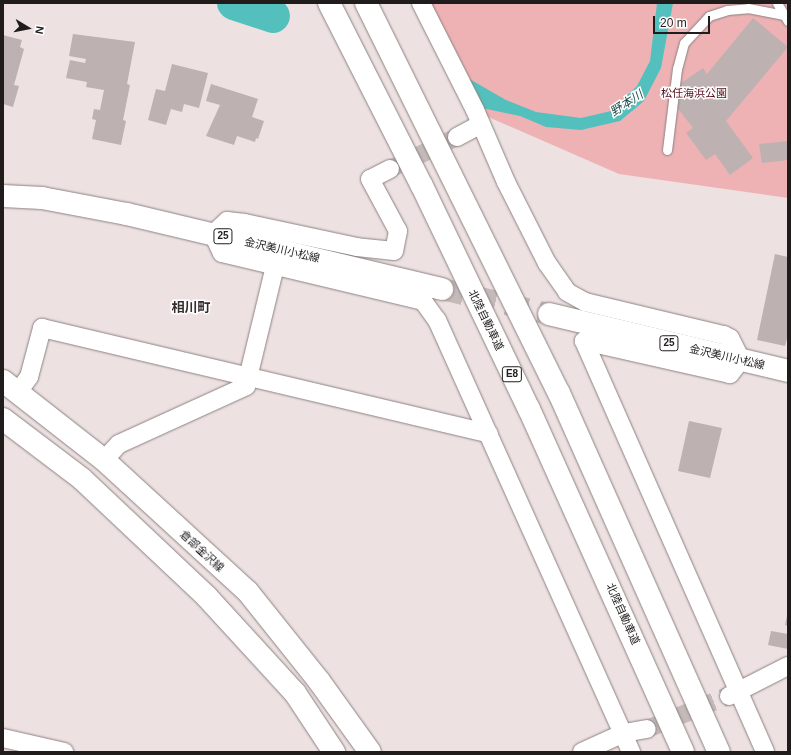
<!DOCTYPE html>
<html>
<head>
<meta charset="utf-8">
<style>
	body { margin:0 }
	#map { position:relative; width:791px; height:755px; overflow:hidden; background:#ede1e1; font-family:Helvetica,"Noto Sans JP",sans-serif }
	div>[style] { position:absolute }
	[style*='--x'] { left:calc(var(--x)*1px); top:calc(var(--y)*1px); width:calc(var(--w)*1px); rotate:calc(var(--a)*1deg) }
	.green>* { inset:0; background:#efb2b4 }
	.water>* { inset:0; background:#53c0bd }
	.river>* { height:34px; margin:-17px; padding:0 17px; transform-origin:17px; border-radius:17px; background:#53c0bd }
	.building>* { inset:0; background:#bdb1b2 }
	.street-tunnel>* { height:18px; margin-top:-9px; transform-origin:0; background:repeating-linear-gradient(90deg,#c4baba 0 18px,transparent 0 27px) }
	.primary-tunnel>* { height:22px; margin-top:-11px; transform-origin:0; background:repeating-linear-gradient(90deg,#c4baba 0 22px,transparent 0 33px) }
	.roads { filter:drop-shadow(0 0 1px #8d8282) drop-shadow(0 0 1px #8d8282) }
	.lane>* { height:9px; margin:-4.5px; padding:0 4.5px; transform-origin:4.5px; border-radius:4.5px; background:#fff }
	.street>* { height:18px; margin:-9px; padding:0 9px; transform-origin:9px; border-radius:9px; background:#fff }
	.secondary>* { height:22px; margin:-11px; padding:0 11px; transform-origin:11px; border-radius:11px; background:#fff }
	.primary>* { height:22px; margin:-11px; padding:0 11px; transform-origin:11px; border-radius:11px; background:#fff }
	.highway>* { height:22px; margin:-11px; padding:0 11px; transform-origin:11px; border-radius:11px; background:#fff }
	span { translate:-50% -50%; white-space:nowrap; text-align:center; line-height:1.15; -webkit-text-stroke:3px #fff; paint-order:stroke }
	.shield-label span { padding:1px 3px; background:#fff; border:1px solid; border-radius:3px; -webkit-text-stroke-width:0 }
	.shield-label { font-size:10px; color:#201c1c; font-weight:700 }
	.park-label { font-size:11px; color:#560d1b }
	.street-label { font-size:11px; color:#201c1c }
	.water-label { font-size:12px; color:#1b4c4a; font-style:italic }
	.quarter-label { font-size:13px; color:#362d2d; font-weight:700 }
	.frame { position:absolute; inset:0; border:4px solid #201c1c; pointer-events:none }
	.north { position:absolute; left:8px; top:8px; width:40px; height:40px; -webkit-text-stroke:3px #fff; paint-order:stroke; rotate:100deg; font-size:11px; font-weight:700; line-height:16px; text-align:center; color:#201c1c }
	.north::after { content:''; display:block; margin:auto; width:14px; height:18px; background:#201c1c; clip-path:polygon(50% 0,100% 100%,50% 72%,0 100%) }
	.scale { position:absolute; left:653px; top:16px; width:57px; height:18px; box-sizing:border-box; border:2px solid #201c1c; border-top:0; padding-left:5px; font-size:12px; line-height:14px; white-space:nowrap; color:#201c1c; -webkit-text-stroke:3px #fff; paint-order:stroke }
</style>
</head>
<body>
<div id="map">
	<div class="green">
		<div style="clip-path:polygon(427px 3px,788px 3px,788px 198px,619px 174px,486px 116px)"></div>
	</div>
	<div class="water">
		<div style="clip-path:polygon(657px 3px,673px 3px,661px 68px,644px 101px,620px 121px,581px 130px,546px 127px,520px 116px,482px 108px,466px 77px,506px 100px,536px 112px,581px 118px,611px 111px,637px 86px,650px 61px)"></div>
	</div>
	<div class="river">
		<div style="--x:234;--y:3;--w:41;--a:18.4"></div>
	</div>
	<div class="building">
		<div style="clip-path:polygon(753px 18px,788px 47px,726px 121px,753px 158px,730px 175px,715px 154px,706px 160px,686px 133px,693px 128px,672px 101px,674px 88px,703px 68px,707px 74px)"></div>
		<div style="clip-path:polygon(73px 34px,135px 42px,127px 84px,130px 85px,123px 120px,126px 121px,121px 145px,92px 139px,96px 120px,92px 119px,94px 109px,100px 110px,104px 90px,86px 87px,87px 82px,66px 78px,70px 60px,85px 63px,86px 59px,69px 56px)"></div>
		<div style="clip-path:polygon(3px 35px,22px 40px,20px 47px,24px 49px,14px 85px,19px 86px,13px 107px,3px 104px)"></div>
		<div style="clip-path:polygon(172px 64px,208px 73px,199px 108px,184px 104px,182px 112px,171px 109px,166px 125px,148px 120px,156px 89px,165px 91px)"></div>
		<div style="clip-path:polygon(211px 84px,258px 99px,252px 117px,264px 121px,258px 139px,256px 138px,255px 142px,237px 136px,234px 145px,206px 136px,220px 105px,206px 101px)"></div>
		<div style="clip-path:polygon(788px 141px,788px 160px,762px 163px,759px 144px)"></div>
		<div style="clip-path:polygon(775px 254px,788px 257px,788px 335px,785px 346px,757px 340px)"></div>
		<div style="clip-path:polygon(689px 421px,722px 428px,710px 478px,678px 471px)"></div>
		<div style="clip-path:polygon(787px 616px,788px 616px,788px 626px,785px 625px)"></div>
		<div style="clip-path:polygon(771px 631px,788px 634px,788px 649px,768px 645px)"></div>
	</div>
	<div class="street-tunnel">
		<div style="--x:390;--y:169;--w:74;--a:-25.5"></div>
		<div style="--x:647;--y:729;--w:87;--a:-22.2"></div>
	</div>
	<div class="primary-tunnel">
		<div style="--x:442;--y:289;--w:110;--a:13.2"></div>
	</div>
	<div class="roads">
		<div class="lane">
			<div style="--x:777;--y:3;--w:21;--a:59"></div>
			<div style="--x:667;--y:150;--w:82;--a:-83"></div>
			<div style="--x:677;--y:69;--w:27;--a:-75"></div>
			<div style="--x:684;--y:43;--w:37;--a:-47"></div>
			<div style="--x:709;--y:16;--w:19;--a:-18"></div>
			<div style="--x:727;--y:10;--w:21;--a:-5"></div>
			<div style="--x:748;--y:8;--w:38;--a:11"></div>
		</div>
		<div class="street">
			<div style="--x:421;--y:3;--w:120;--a:63.2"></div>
			<div style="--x:475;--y:110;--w:78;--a:66.7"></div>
			<div style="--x:506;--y:182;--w:91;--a:63.2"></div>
			<div style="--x:547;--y:263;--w:35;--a:55"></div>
			<div style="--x:567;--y:292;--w:21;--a:29"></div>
			<div style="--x:585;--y:302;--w:143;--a:13.4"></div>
			<div style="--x:724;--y:335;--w:7;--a:27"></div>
			<div style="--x:730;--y:338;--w:25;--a:63"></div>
			<div style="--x:741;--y:360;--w:18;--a:128"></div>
			<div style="--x:730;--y:374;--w:150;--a:-167.3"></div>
			<div style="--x:584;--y:341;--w:449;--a:66.2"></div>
			<div style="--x:457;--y:137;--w:26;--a:-28"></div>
			<div style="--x:390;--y:169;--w:22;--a:153"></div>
			<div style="--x:370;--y:179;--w:59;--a:61.7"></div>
			<div style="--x:398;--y:231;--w:20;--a:101"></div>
			<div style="--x:394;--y:251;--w:37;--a:-174"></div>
			<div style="--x:357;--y:247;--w:116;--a:-168"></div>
			<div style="--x:244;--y:223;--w:17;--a:-173"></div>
			<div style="--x:227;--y:221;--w:19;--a:137"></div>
			<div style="--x:213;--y:234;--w:21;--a:65"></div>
			<div style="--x:222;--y:253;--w:207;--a:13.4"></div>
			<div style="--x:423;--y:301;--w:24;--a:54"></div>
			<div style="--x:437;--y:320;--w:474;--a:65.8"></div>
			<div style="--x:18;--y:392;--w:19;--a:-54"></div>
			<div style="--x:29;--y:377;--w:51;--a:-75.1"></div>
			<div style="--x:42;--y:328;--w:459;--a:13.3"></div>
			<div style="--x:104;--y:460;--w:22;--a:-47"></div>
			<div style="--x:119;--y:444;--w:140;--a:-24.5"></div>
			<div style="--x:246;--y:386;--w:123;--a:-76.4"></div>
			<div style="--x:729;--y:696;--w:66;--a:-27"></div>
			<div style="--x:3;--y:738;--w:63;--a:12.9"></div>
			<div style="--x:582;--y:752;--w:46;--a:-24.3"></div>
			<div style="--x:624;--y:733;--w:23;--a:-10"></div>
		</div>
		<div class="secondary">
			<div style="--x:3;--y:381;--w:128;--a:38"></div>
			<div style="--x:104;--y:460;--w:195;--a:42.5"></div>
			<div style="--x:248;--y:592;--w:114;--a:51.4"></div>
			<div style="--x:319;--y:681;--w:87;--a:54.3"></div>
			<div style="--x:3;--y:419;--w:99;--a:37.2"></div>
			<div style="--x:82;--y:479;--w:172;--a:43.3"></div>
			<div style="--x:207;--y:597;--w:130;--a:47.5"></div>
			<div style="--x:295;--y:693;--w:71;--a:56.5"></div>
		</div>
		<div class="primary">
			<div style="--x:3;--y:196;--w:39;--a:3"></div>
			<div style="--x:42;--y:198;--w:86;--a:10.7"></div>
			<div style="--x:127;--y:214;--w:324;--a:13.4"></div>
			<div style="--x:549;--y:314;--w:246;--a:13.4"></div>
		</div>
		<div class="highway">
			<div style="--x:329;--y:3;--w:205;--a:63.1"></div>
			<div style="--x:422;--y:186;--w:247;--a:64.4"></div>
			<div style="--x:529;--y:409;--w:376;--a:65.8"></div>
			<div style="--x:366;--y:3;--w:435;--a:63.7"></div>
			<div style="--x:559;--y:393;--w:393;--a:66"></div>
		</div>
	</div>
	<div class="shield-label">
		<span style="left:223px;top:236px">25</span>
		<span style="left:669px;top:343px">25</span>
		<span style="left:512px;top:374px">E8</span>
	</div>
	<div class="park-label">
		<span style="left:694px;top:93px">松任海浜公園</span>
	</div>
	<div class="street-label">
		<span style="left:282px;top:250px;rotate:13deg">金沢美川小松線</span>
		<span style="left:486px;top:320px;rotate:64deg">北陸自動車道</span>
		<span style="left:727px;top:357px;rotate:13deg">金沢美川小松線</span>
		<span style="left:202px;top:551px;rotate:43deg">倉部金沢線</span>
		<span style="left:623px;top:614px;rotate:66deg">北陸自動車道</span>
	</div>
	<div class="water-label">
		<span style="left:627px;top:104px;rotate:-33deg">野本川</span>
	</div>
	<div class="quarter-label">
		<span style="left:191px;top:308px">相川町</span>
	</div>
	<div class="frame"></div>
	<div class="north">N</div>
	<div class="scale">20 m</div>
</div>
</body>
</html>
